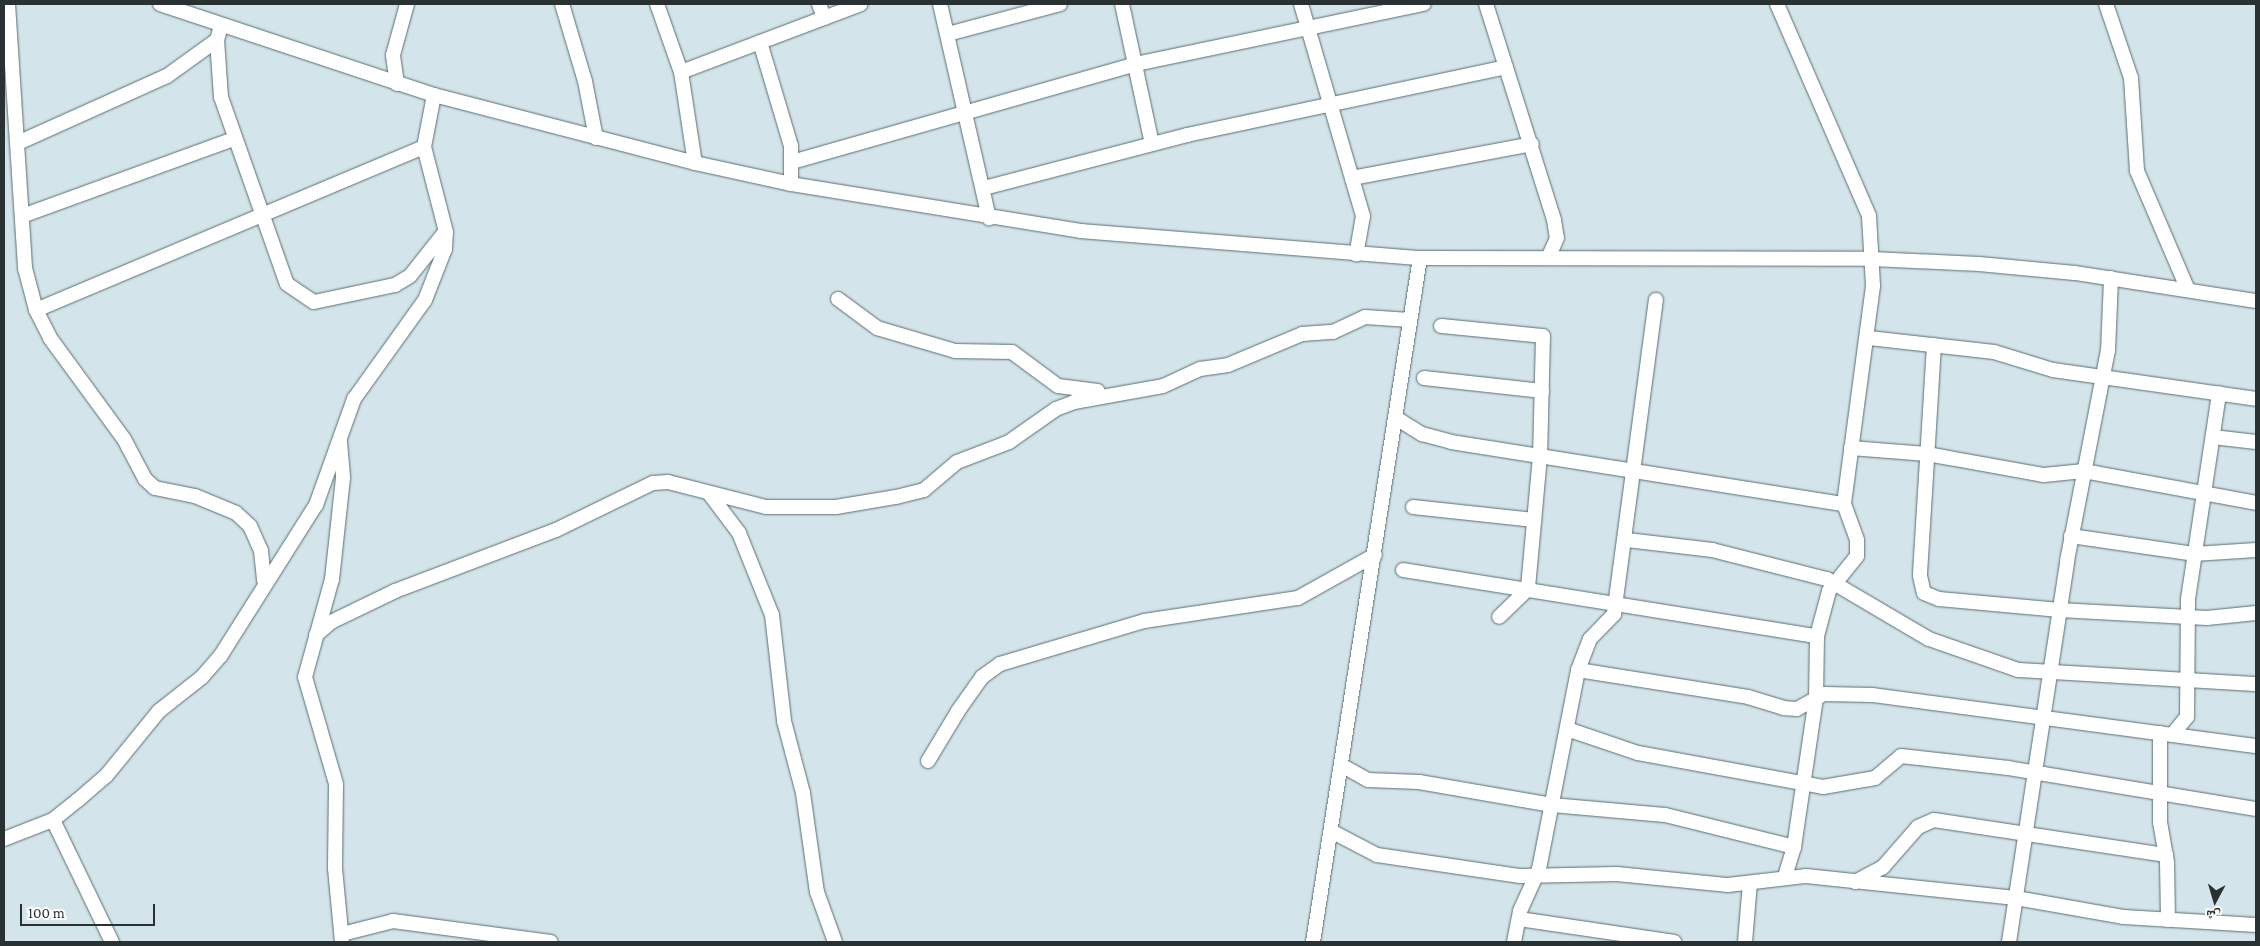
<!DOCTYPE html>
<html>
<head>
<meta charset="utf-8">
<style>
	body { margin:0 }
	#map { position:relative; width:2260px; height:946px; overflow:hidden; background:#d3e5ea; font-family:"Crimson Pro","Noto Naskh Arabic",serif }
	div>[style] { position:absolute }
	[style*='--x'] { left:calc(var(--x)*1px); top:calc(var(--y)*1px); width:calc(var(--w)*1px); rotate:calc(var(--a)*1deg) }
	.roads { filter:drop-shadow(0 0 1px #5c6c71) drop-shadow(0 0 1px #5c6c71) }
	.minor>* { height:14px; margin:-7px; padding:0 7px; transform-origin:7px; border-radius:7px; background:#fff }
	span { translate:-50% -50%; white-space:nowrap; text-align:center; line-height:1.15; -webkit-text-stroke:4.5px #fff; paint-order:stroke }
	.frame { position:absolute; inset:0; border:5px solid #2a3133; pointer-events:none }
	.north { position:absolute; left:2190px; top:876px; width:50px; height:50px; -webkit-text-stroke:4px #fff; paint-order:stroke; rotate:186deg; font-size:14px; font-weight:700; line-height:20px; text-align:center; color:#2a3133 }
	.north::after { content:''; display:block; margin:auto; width:18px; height:22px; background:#2a3133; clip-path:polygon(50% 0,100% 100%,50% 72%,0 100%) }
	.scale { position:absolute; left:20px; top:904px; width:135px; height:22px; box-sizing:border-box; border:2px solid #2a3133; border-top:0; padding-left:6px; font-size:15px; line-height:18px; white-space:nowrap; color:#2a3133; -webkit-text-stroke:4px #fff; paint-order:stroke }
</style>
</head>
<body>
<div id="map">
	<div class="roads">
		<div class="minor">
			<div style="--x:8;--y:4;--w:265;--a:86.3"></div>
			<div style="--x:25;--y:268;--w:43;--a:75.3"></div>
			<div style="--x:36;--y:310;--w:31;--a:63"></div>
			<div style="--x:50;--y:338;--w:125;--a:53.8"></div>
			<div style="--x:124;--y:439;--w:45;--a:62.3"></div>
			<div style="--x:145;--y:479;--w:13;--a:42"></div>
			<div style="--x:155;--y:488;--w:41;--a:11.3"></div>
			<div style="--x:195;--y:496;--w:44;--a:22.5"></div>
			<div style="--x:236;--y:513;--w:19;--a:43"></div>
			<div style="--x:250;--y:526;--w:27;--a:66"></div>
			<div style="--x:261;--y:551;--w:30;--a:84"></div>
			<div style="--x:160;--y:4;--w:289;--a:18.4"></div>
			<div style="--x:434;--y:95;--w:270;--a:14.6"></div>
			<div style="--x:695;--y:163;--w:98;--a:12.3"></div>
			<div style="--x:791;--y:184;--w:294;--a:9.2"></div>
			<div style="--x:1081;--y:231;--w:340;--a:4.6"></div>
			<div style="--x:1420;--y:258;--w:452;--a:0.1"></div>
			<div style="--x:1872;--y:259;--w:107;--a:2.7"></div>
			<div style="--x:1979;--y:264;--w:96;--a:5.4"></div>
			<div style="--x:2075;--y:273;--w:183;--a:8.8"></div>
			<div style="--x:562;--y:4;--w:80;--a:73.4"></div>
			<div style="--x:585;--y:81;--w:58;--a:79.1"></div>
			<div style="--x:657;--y:4;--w:72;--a:70.6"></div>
			<div style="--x:681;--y:72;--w:92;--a:81.3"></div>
			<div style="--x:819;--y:4;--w:15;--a:70"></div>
			<div style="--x:940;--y:4;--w:220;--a:77.1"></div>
			<div style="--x:1122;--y:4;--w:143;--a:77.9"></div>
			<div style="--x:1301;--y:4;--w:221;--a:73.7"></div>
			<div style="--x:1363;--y:216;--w:39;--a:100"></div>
			<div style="--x:1486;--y:4;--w:226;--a:72.5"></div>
			<div style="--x:1554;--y:220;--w:18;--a:81"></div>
			<div style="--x:1557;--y:238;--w:22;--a:114"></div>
			<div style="--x:1777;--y:4;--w:231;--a:66.5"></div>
			<div style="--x:1869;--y:216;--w:70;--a:86.7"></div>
			<div style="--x:1873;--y:286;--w:220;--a:97.6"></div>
			<div style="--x:1844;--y:504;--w:38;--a:70"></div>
			<div style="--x:1857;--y:540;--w:16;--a:90"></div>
			<div style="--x:1857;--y:556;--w:45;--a:128.7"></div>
			<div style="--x:1829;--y:591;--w:47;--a:104.9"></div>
			<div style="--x:1817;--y:636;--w:62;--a:90.9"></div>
			<div style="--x:1816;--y:698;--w:151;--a:98.4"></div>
			<div style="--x:1794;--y:847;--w:31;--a:107"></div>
			<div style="--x:2106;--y:4;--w:78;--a:71.3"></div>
			<div style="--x:2131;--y:78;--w:93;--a:86.3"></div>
			<div style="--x:2137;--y:171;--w:129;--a:66.8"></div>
			<div style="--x:221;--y:26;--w:15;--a:106"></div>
			<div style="--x:217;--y:40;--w:57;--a:86"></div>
			<div style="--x:221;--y:97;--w:198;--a:70.6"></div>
			<div style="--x:287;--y:284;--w:32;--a:34"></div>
			<div style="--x:314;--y:302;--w:83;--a:-11.9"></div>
			<div style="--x:395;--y:285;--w:17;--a:-31"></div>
			<div style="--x:410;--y:276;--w:56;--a:-51.5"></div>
			<div style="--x:948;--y:34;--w:116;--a:-15"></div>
			<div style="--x:760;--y:42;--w:109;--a:73.4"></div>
			<div style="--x:791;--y:146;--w:38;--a:90"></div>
			<div style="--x:681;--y:72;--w:192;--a:-20.7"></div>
			<div style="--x:397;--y:84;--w:29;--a:-98"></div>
			<div style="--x:393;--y:55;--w:53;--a:-74.6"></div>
			<div style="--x:20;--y:142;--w:161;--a:-24.2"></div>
			<div style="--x:167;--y:76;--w:62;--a:-35.8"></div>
			<div style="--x:792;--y:162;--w:358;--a:-15.9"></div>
			<div style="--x:1136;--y:64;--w:294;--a:-11.8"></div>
			<div style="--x:1352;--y:178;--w:183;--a:-10.7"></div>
			<div style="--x:984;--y:188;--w:210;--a:-14.6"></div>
			<div style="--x:1187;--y:135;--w:326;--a:-12"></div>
			<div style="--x:22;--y:216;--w:226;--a:-20"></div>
			<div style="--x:838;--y:299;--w:49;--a:36.6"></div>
			<div style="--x:877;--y:328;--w:81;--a:16.4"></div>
			<div style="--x:955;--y:351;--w:57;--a:1"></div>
			<div style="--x:1012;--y:352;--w:57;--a:36.5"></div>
			<div style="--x:1058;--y:386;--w:40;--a:7.1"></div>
			<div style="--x:36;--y:310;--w:421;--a:-22.8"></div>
			<div style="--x:1441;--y:326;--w:102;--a:5.6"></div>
			<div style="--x:1543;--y:336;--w:120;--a:91.4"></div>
			<div style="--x:1540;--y:456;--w:134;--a:95.2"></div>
			<div style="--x:1528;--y:589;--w:40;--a:136"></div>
			<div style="--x:1869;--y:338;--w:126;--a:6.4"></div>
			<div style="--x:1994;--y:352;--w:62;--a:17"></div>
			<div style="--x:2053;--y:370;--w:205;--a:8.1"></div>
			<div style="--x:1934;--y:345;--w:231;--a:93.5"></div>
			<div style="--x:1920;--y:576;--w:17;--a:77"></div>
			<div style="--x:1924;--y:593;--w:16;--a:22"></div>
			<div style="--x:1939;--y:599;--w:121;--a:5.2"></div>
			<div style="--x:2059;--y:610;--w:148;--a:3.1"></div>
			<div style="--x:2207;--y:618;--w:49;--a:-5.8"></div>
			<div style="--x:1424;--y:378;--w:119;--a:6.3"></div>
			<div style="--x:1396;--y:418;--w:31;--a:32"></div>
			<div style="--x:1422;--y:434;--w:30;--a:15"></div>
			<div style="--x:1451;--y:442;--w:398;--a:9"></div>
			<div style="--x:2213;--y:437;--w:43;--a:6.6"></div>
			<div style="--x:340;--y:442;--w:36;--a:85"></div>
			<div style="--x:343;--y:478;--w:102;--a:96.2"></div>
			<div style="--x:332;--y:579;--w:102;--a:105.4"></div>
			<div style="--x:305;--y:677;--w:111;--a:73.8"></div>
			<div style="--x:336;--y:784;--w:84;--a:90.7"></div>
			<div style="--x:335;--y:868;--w:74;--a:84.6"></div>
			<div style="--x:1851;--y:448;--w:76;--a:4.5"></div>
			<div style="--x:1927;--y:454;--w:119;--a:10.2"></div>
			<div style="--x:2044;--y:475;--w:40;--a:-5.7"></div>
			<div style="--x:2084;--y:471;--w:175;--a:10.5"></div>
			<div style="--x:709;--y:493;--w:50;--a:53.1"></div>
			<div style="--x:739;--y:533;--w:88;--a:68.1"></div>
			<div style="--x:772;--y:615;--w:107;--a:83.5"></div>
			<div style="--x:784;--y:721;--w:74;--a:75.2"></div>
			<div style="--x:803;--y:793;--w:100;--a:82"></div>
			<div style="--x:817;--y:892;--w:53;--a:70.2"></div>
			<div style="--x:1413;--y:507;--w:122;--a:6.1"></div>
			<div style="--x:2071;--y:536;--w:124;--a:8.3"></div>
			<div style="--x:2194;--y:554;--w:62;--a:-3.7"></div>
			<div style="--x:1627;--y:540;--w:86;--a:6.7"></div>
			<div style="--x:1712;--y:550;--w:119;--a:14.2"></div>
			<div style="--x:1827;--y:579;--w:118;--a:30.5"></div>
			<div style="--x:1929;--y:639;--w:94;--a:19.2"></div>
			<div style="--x:2018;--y:670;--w:238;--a:3.4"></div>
			<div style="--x:1403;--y:570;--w:419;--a:9.1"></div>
			<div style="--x:316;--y:635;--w:20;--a:-41"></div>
			<div style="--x:331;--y:622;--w:71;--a:-25.8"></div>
			<div style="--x:395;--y:591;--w:172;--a:-20.8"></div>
			<div style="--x:556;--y:530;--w:108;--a:-25.9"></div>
			<div style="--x:653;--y:483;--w:15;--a:-4"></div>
			<div style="--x:668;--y:482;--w:101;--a:14.3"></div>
			<div style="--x:766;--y:507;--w:70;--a:0"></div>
			<div style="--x:836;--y:507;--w:61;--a:-9.5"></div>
			<div style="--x:896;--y:497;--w:29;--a:-14"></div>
			<div style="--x:924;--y:490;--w:43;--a:-40.3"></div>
			<div style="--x:957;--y:462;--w:56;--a:-21"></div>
			<div style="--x:1009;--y:442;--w:57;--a:-35.1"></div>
			<div style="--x:1056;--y:409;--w:19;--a:-21"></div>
			<div style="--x:1074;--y:402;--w:90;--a:-10.2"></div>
			<div style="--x:1163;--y:386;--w:41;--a:-24.7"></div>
			<div style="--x:1200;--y:369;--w:28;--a:-8"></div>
			<div style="--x:1228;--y:365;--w:80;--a:-22.7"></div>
			<div style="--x:1302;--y:334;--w:31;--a:-4"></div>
			<div style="--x:1333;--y:332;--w:35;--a:-25"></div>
			<div style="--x:1365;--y:317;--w:45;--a:3.8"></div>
			<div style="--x:1578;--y:670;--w:172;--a:9"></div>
			<div style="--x:1748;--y:697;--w:37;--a:17"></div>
			<div style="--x:1783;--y:708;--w:14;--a:4"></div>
			<div style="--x:1797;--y:709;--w:31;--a:-29"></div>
			<div style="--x:1824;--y:694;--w:49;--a:1.2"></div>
			<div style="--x:1873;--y:695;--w:386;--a:7.6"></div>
			<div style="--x:1567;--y:729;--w:75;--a:18.7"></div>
			<div style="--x:1638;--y:753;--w:188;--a:10.4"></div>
			<div style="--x:1823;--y:787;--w:53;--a:-9.8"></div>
			<div style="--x:1875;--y:778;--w:34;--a:-40"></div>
			<div style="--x:1901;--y:756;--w:108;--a:6.4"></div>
			<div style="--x:2008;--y:768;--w:251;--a:9.4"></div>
			<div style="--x:2160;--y:733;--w:89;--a:90"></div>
			<div style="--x:2160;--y:822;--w:41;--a:80.1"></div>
			<div style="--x:2167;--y:862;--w:58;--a:89"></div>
			<div style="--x:2173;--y:734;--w:22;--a:-51"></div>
			<div style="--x:2187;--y:717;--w:118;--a:-89.5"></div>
			<div style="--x:2188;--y:599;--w:208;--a:-81.4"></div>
			<div style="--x:928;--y:761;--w:58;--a:-59"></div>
			<div style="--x:958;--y:711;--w:42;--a:-54.8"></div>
			<div style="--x:982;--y:677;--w:22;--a:-36"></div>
			<div style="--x:1000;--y:664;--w:150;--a:-16.6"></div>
			<div style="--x:1144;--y:621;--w:156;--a:-8.5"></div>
			<div style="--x:1298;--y:598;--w:88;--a:-29.2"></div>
			<div style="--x:1341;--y:765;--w:31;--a:29"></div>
			<div style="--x:1368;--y:780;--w:51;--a:2.2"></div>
			<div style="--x:1419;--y:782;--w:135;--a:9.8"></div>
			<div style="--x:1552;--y:805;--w:113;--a:5.1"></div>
			<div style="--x:1665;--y:815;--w:133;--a:13.9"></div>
			<div style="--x:53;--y:820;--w:136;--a:64.2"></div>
			<div style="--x:1331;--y:831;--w:52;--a:27.6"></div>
			<div style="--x:1377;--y:855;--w:145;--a:8.4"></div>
			<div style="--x:1520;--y:876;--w:97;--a:-1.2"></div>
			<div style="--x:1617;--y:874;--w:112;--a:5.7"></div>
			<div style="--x:1728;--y:885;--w:79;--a:-6.6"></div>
			<div style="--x:1806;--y:876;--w:211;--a:6"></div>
			<div style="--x:2016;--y:898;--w:110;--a:10"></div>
			<div style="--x:2124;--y:917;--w:132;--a:3.5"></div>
			<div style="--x:4;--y:839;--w:53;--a:-21.2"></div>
			<div style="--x:53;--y:820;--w:32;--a:-39"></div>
			<div style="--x:78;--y:800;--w:37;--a:-41"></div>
			<div style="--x:106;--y:776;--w:84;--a:-50.8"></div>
			<div style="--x:159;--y:711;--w:55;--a:-38.3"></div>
			<div style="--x:202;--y:677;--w:29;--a:-49"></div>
			<div style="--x:221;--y:655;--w:178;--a:-57.7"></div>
			<div style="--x:316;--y:505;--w:113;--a:-70.3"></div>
			<div style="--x:354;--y:399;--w:122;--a:-54.4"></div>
			<div style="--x:425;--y:300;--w:55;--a:-68.6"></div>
			<div style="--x:445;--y:249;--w:17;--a:-87"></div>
			<div style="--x:446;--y:232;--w:88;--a:-104.5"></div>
			<div style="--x:424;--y:147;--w:53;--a:-79.1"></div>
			<div style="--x:1855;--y:882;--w:32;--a:-28"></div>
			<div style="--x:1883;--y:867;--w:53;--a:-48.8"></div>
			<div style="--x:1918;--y:827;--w:17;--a:-24"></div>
			<div style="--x:1934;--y:820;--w:235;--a:8.6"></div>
			<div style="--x:1519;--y:919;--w:157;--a:8.4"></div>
			<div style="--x:342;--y:934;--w:53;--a:-14.3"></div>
			<div style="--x:393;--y:921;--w:159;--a:7.6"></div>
			<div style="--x:1313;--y:942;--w:692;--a:-81.11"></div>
			<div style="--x:1514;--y:942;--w:32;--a:-79"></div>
			<div style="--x:1520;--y:911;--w:46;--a:-65.7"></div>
			<div style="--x:1539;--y:869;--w:203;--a:-78.9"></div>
			<div style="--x:1578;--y:670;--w:33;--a:-69"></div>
			<div style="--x:1590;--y:639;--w:35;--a:-46"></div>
			<div style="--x:1614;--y:614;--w:317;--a:-82.4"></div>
			<div style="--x:1745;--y:942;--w:59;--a:-85.2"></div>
			<div style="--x:2009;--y:942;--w:385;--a:-81.3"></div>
			<div style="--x:2067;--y:561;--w:214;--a:-79"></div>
			<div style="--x:2108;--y:351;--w:73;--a:-87.6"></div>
		</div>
	</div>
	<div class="frame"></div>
	<div class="north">ش</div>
	<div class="scale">100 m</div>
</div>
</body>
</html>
